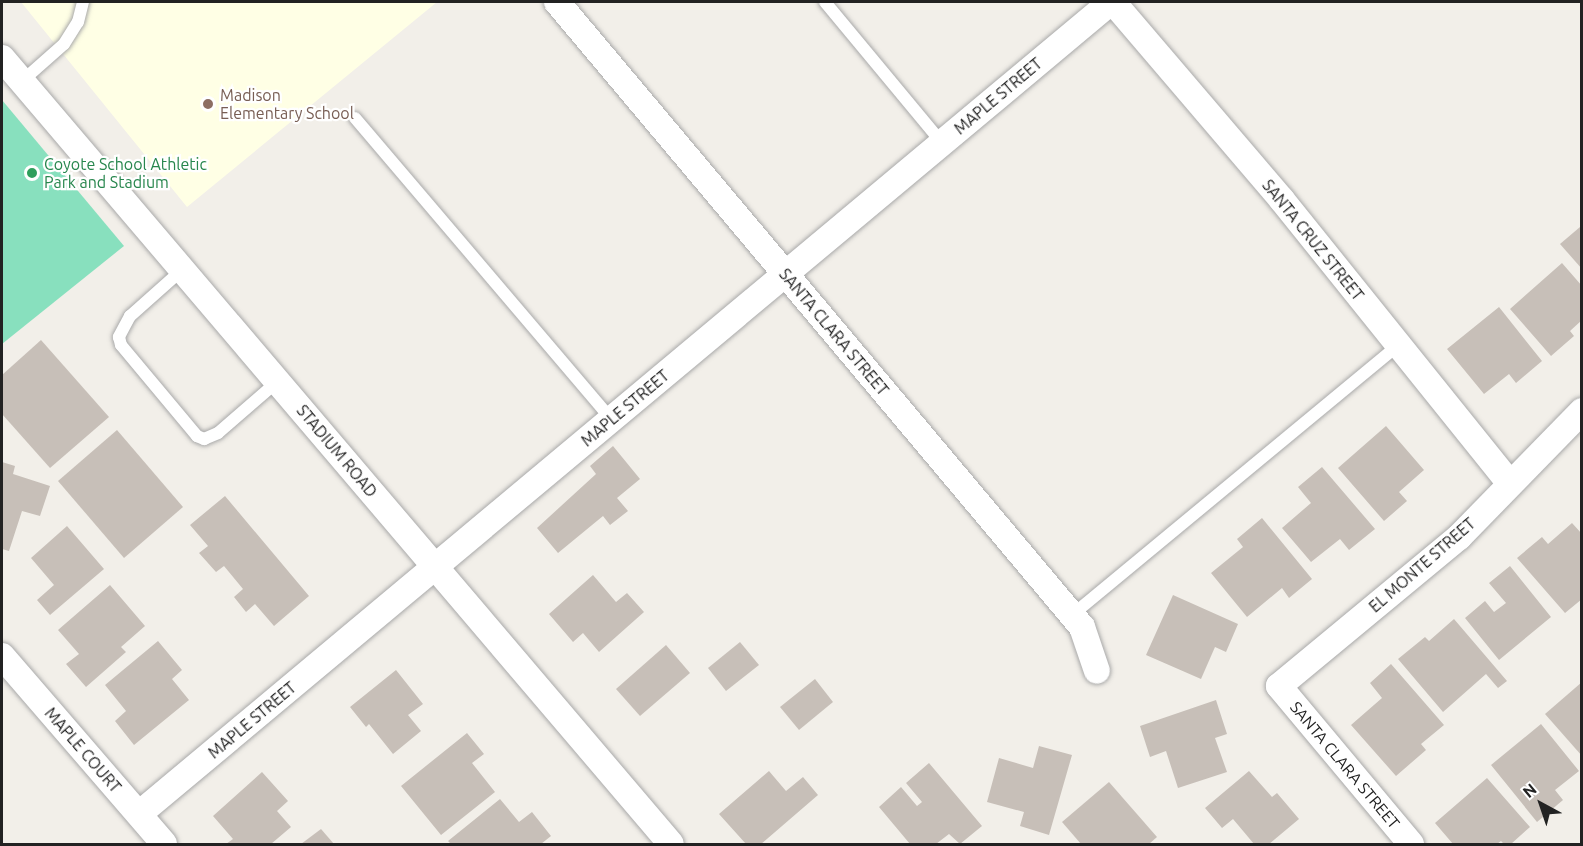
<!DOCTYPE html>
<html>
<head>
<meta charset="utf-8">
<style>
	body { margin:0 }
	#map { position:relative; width:1583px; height:846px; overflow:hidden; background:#f2efe9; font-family:Ubuntu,sans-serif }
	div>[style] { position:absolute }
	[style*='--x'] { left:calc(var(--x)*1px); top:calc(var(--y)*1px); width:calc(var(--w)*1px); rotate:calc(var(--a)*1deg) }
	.education>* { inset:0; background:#ffffe5 }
	.pitch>* { inset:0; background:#88e0be }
	.building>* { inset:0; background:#c7bfb8 }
	.roads { filter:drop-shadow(0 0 2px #a9a9a9) drop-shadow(0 0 2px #a9a9a9) }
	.service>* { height:12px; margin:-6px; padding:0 6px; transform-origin:6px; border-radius:6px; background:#fff }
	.minor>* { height:26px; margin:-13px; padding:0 13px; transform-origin:13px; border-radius:13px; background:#fff }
	.dots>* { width:16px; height:16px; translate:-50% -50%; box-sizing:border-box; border:3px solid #fff; border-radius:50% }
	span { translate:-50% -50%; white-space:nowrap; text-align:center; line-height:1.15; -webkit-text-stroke:4.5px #fff; paint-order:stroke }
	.education-label { font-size:16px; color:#785e54 }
	.left { translate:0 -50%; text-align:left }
	.street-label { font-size:16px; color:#222 }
	.leisure-label { font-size:16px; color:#27864d }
	.frame { position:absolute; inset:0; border:3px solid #222; pointer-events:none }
	.north { position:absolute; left:1511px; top:774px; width:60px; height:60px; -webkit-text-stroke:4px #fff; paint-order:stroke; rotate:320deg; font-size:16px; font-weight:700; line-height:24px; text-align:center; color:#222 }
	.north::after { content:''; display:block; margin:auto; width:21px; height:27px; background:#222; clip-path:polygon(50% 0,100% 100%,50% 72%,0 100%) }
</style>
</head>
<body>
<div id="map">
	<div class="education">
		<div style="clip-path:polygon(21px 2px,437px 2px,187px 207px)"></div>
	</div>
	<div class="pitch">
		<div style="clip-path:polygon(2px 100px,124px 246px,2px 344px)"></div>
	</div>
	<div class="building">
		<div style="clip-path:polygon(1580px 227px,1582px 229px,1582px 269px,1560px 244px)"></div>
		<div style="clip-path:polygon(1562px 263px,1582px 286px,1582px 320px,1570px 331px,1574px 336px,1551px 356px,1510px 309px)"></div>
		<div style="clip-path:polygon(1499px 307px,1542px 361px,1516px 383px,1509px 374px,1484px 394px,1447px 349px)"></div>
		<div style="clip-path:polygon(41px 340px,109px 417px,50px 468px,2px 414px,2px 375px)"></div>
		<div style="clip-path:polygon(1386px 426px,1424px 470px,1399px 492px,1407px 501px,1384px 521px,1338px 468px)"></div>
		<div style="clip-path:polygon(117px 430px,183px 507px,124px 558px,58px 481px)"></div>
		<div style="clip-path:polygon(613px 446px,640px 479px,617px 498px,628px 511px,610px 525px,603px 516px,558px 553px,537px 528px,596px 474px,590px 466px)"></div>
		<div style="clip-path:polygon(2px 462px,15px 466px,13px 474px,50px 486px,40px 516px,22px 511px,9px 551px,2px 549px)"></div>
		<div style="clip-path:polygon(1322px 467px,1375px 529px,1349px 550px,1340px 539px,1311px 562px,1282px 528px,1311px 503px,1298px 487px)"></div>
		<div style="clip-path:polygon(225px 496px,309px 596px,274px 626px,255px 604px,246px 612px,234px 597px,243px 589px,224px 566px,216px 572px,199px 553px,208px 546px,190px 525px)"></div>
		<div style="clip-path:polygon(1262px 518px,1312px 579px,1289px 598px,1282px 588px,1247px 617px,1211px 573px,1243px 547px,1237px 539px)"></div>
		<div style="clip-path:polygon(1572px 523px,1582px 534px,1582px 599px,1565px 613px,1517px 558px,1542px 537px,1548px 544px)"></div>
		<div style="clip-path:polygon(67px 526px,104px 569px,50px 615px,37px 600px,54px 585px,31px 558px)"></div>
		<div style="clip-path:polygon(1510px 566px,1551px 617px,1499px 660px,1465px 618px,1485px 601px,1494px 612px,1506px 603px,1489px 583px)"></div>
		<div style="clip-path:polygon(593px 575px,616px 602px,627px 593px,644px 612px,599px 652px,583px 633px,573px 642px,549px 614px)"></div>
		<div style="clip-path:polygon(110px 585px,145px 626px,121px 647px,126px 652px,86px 687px,66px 664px,79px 654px,58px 630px)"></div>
		<div style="clip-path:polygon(1173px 595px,1238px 624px,1226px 652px,1215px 647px,1201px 679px,1146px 655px)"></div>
		<div style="clip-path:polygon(1454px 619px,1507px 681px,1498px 688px,1486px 674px,1443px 712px,1398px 659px,1425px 637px,1429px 641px)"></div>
		<div style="clip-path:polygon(158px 641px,182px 670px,172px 679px,189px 700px,134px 745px,115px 721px,126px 711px,105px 685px)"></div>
		<div style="clip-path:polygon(740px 642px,759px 665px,726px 691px,708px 668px)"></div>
		<div style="clip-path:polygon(666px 645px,690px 673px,640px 716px,616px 689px)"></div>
		<div style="clip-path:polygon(1391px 664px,1444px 725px,1421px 744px,1426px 750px,1396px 776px,1351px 725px,1382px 698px,1370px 683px)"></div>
		<div style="clip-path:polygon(396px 670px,423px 704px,408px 715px,421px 731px,393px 754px,369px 724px,366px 727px,350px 707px)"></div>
		<div style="clip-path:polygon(815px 679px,833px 702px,799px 730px,780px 707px)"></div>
		<div style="clip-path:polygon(1582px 682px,1582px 756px,1545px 714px)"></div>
		<div style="clip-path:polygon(1216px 700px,1227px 734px,1215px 738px,1227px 772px,1178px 788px,1166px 751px,1150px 757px,1140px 726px)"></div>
		<div style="clip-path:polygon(1541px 724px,1579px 771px,1555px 790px,1563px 800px,1537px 822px,1491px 765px)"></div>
		<div style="clip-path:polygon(467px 733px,484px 754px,472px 763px,495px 792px,441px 835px,401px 786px)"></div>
		<div style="clip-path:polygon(1039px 746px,1072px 755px,1049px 835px,1020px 826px,1024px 812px,987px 802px,999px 758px,1033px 768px)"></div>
		<div style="clip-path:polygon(929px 763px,982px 826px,960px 844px,949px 834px,936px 844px,910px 844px,879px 807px,901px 787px,917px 806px,922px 802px,906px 783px)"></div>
		<div style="clip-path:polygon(769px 771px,786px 791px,803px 777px,818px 795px,761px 844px,746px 844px,719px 814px)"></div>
		<div style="clip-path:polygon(1249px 771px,1272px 797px,1277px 793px,1299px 819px,1269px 844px,1254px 844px,1233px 819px,1222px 828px,1205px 808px)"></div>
		<div style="clip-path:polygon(262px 772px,288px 801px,277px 811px,291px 827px,271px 844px,226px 844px,233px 839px,213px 816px)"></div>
		<div style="clip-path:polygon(1487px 778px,1530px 827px,1511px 844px,1504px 844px,1501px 841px,1497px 844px,1453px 844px,1435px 823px)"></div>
		<div style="clip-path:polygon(1109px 782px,1157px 837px,1149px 844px,1081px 844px,1062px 822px)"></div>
		<div style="clip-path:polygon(500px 799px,519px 822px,532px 812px,551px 836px,541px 844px,451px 844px,448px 841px)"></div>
		<div style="clip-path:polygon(321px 829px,334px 844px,301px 844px)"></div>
	</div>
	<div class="roads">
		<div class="service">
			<div style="--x:825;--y:2;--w:183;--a:50.3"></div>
			<div style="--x:21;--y:82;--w:57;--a:-41.5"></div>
			<div style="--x:64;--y:44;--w:26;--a:-58"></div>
			<div style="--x:78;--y:22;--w:21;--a:-76"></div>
			<div style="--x:355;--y:118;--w:395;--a:49.6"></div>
			<div style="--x:183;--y:269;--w:71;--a:138.4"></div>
			<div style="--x:130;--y:316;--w:24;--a:118"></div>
			<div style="--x:119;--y:337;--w:8;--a:76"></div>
			<div style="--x:121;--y:345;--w:119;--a:50.1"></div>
			<div style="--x:197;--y:436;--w:8;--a:23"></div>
			<div style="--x:204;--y:439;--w:15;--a:-23"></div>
			<div style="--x:218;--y:433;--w:79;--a:-40.9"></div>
			<div style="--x:1072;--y:615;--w:423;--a:-39.6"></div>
		</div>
		<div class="minor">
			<div style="--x:557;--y:2;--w:816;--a:49.97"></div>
			<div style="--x:1082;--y:627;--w:46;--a:71.2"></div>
			<div style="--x:1113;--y:2;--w:260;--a:49.5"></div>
			<div style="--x:1282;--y:200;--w:362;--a:51.2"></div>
			<div style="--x:2;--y:58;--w:1032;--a:49.6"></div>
			<div style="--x:2;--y:656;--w:248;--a:49.2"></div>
			<div style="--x:139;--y:814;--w:1267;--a:-39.88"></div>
			<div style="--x:1411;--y:844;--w:206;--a:-129.9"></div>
			<div style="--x:1279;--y:686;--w:234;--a:-39.6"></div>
			<div style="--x:1459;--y:537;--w:176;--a:-45.7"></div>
		</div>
	</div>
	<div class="dots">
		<div style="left:208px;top:104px;background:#8d6e63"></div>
		<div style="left:32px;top:173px;background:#2e9e5b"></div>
	</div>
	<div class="education-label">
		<span class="left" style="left:220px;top:104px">Madison<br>Elementary School</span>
	</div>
	<div class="street-label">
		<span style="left:998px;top:96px;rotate:-40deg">MAPLE STREET</span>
		<span style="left:1313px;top:240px;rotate:51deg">SANTA CRUZ STREET</span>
		<span style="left:834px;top:332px;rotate:50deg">SANTA CLARA STREET</span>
		<span style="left:625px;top:408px;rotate:-40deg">MAPLE STREET</span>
		<span style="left:337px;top:451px;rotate:50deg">STADIUM ROAD</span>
		<span style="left:1422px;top:565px;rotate:-41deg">EL MONTE STREET</span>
		<span style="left:252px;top:720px;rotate:-40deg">MAPLE STREET</span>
		<span style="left:83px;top:750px;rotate:49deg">MAPLE COURT</span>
		<span style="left:1345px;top:765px;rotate:50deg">SANTA CLARA STREET</span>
	</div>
	<div class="leisure-label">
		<span class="left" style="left:44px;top:173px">Coyote School Athletic<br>Park and Stadium</span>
	</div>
	<div class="frame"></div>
	<div class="north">N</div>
</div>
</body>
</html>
